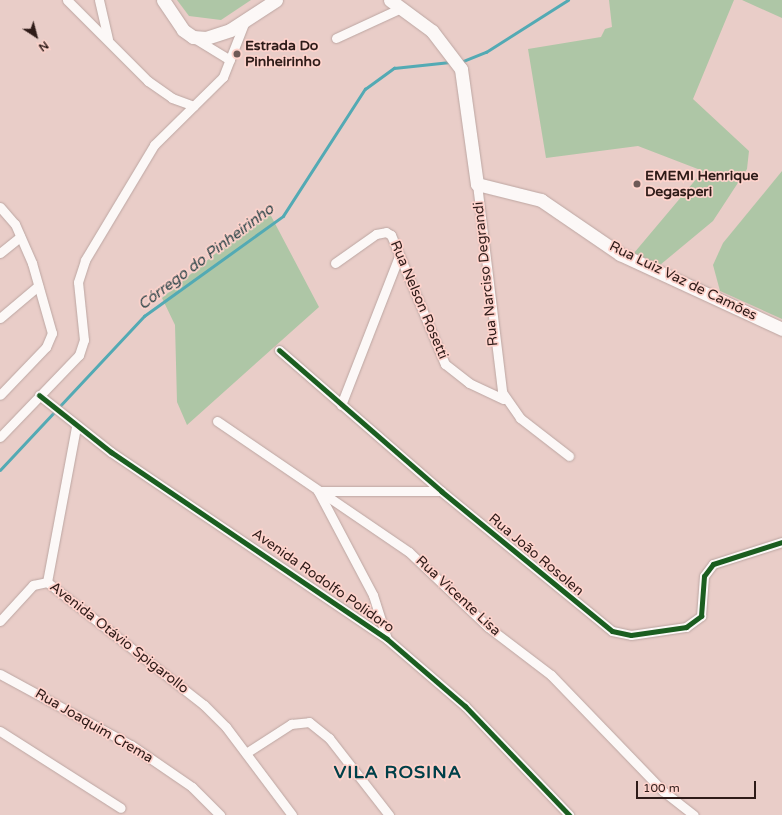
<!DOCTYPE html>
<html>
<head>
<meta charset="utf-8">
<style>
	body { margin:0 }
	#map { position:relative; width:782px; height:815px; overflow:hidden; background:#e9cdc8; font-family:"Varela Round",sans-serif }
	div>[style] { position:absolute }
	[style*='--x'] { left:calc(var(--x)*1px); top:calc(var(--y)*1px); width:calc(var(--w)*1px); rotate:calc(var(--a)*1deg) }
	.green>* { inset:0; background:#aec6a6 }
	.stream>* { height:2.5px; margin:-1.25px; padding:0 1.25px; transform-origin:1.25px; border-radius:1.25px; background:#53aab4 }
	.roads { filter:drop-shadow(0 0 1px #bca6a2) drop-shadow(0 0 1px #bca6a2) }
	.minor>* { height:9px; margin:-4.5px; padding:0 4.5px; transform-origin:4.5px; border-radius:4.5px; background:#fcf8f7 }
	.secondary>* { height:13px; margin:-6.5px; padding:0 6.5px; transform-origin:6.5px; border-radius:6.5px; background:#fcf8f7 }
	.cycleway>* { height:5px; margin:-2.5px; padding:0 2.5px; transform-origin:2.5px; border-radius:2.5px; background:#1b5e20 }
	.dots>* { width:11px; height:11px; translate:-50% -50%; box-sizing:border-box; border:2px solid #fed3cc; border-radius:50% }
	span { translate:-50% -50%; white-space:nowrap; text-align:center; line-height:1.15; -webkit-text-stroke:3.5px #fed3cc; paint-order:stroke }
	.poi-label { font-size:14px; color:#2e1b18; font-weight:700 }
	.left { translate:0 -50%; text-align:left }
	.street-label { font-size:14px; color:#2e1b18 }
	.water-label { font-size:15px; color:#274145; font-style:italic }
	.district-label { font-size:18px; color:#004049; font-weight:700; letter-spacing:1px }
	.north { position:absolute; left:16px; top:16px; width:40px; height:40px; -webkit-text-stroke:3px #fed3cc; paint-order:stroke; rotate:144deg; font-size:11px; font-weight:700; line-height:16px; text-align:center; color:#2e1b18 }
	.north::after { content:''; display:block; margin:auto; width:14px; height:18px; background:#2e1b18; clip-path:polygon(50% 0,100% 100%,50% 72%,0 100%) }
	.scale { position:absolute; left:636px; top:781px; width:120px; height:18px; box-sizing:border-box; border:2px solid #2e1b18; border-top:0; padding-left:5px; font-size:12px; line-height:14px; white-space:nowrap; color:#2e1b18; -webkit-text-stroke:3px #fed3cc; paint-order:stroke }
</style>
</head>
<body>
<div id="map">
	<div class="green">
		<div style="clip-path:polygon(177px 0,251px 0,221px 20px,189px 16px)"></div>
		<div style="clip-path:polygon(609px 0,734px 0,693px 99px,749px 151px,747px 169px,713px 221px,660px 265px,634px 253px,703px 171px,638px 146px,546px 158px,528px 49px,601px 37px,605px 29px,612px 27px)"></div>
		<div style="clip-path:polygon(742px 0,782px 0,782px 18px)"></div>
		<div style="clip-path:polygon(782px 171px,782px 319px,720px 291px,713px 265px,723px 243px)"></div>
		<div style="clip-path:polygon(270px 214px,319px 307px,187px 425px,177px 402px,175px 325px,162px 298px,221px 249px)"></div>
	</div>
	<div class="stream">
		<div style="--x:461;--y:62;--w:27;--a:-22"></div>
		<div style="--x:486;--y:52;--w:97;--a:-32.4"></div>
		<div style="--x:0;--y:470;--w:211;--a:-46.9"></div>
		<div style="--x:144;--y:316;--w:171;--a:-35.7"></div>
		<div style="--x:283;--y:216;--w:151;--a:-57.2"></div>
		<div style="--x:365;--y:89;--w:36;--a:-36"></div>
		<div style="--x:394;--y:68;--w:56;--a:-6.1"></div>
	</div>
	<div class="roads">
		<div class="minor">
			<div style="--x:67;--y:0;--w:115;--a:45"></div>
			<div style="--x:148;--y:81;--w:29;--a:35"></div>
			<div style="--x:172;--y:98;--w:23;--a:20"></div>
			<div style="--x:99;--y:0;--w:40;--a:77"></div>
			<div style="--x:194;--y:38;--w:42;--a:31.4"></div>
			<div style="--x:336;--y:38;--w:72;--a:-24.8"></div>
			<div style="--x:477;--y:184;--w:209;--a:83.1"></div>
			<div style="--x:502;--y:392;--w:32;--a:55"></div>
			<div style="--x:520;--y:418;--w:62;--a:37.8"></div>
			<div style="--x:0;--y:207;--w:23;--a:49"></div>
			<div style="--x:15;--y:224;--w:43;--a:66.4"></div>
			<div style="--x:32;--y:263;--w:73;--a:74.1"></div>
			<div style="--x:52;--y:333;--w:15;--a:113"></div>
			<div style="--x:46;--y:347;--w:66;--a:133.8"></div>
			<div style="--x:0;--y:253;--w:26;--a:-39"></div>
			<div style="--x:335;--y:263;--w:50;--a:-35.3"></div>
			<div style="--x:376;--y:234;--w:10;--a:-11"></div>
			<div style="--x:386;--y:232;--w:6;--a:31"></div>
			<div style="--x:391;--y:235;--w:140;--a:67.3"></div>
			<div style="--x:445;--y:364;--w:31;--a:38"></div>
			<div style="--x:469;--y:383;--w:38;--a:25"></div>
			<div style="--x:0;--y:318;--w:50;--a:-40.1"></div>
			<div style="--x:279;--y:350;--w:215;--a:41"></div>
			<div style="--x:441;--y:491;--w:221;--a:39.3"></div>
			<div style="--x:612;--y:631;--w:19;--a:12"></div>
			<div style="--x:631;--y:635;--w:56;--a:-8.3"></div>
			<div style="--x:686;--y:627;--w:19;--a:-36"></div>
			<div style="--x:701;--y:616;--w:40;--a:-85.7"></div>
			<div style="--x:704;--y:576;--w:15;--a:-53"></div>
			<div style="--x:713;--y:564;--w:72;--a:-17.7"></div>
			<div style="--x:39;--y:395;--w:92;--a:38.4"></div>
			<div style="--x:111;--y:452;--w:333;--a:34.1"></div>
			<div style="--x:387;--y:639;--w:103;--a:40.7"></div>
			<div style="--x:465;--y:706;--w:151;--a:46.3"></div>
			<div style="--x:341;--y:405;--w:160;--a:-68.7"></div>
			<div style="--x:217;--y:421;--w:232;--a:34.3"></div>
			<div style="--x:409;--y:552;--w:109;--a:43.5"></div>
			<div style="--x:488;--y:627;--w:79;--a:37.3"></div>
			<div style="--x:551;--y:675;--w:161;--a:46"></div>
			<div style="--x:663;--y:791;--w:39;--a:38"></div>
			<div style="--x:0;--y:437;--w:114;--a:-46.1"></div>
			<div style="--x:79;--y:355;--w:16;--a:-72"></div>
			<div style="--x:84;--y:340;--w:58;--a:-95.9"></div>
			<div style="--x:78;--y:282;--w:23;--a:-72"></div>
			<div style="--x:85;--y:260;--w:134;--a:-59"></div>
			<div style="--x:154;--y:145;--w:97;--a:-44.6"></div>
			<div style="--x:223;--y:77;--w:60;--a:-68.6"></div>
			<div style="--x:47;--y:582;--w:199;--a:38.1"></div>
			<div style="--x:204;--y:705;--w:31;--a:45"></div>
			<div style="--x:226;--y:727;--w:110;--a:53.1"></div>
			<div style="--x:47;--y:582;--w:158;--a:-79.4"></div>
			<div style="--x:0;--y:621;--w:49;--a:-47.5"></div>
			<div style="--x:33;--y:585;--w:14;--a:-12"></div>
			<div style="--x:387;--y:639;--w:46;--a:-107.7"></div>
			<div style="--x:373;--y:595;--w:118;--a:-117.9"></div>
			<div style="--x:318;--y:491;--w:123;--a:0"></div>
			<div style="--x:0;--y:674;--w:149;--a:28.5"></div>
			<div style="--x:131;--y:745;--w:74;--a:34.5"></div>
			<div style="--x:192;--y:787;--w:40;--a:45"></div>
			<div style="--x:0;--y:731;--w:143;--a:32.5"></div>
			<div style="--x:246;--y:753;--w:54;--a:-32.8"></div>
			<div style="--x:291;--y:724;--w:18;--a:-6"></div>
			<div style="--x:309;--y:722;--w:26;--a:39"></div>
			<div style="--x:329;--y:738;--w:98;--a:52.1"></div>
		</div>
		<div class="secondary">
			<div style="--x:163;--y:0;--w:36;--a:56"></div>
			<div style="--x:183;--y:30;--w:12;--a:35"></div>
			<div style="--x:193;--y:37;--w:13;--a:4"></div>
			<div style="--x:206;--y:38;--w:25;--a:-18"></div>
			<div style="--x:230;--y:30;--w:55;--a:-33.1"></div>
			<div style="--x:390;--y:0;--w:52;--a:36.4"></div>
			<div style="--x:432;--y:31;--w:48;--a:52.7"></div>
			<div style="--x:461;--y:69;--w:116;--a:82.1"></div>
			<div style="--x:477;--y:184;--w:66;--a:14"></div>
			<div style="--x:541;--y:200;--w:96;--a:34.4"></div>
			<div style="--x:620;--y:254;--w:179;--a:24.8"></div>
		</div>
	</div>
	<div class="cycleway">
		<div style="--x:279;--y:350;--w:215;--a:41"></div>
		<div style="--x:441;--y:491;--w:221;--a:39.3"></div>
		<div style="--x:612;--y:631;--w:19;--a:12"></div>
		<div style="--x:631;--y:635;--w:56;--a:-8.3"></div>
		<div style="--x:686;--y:627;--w:19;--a:-36"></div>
		<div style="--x:701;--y:616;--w:40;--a:-85.7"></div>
		<div style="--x:704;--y:576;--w:15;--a:-53"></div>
		<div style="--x:713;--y:564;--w:72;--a:-17.7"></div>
		<div style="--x:39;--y:395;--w:92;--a:38.4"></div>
		<div style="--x:111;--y:452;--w:333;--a:34.1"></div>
		<div style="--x:387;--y:639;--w:103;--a:40.7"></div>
		<div style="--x:465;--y:706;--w:151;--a:46.3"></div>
	</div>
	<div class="dots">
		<div style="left:237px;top:54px;background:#6f5956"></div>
		<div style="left:637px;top:184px;background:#6f5956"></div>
	</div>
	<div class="poi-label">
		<span class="left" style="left:245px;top:54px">Estrada Do<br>Pinheirinho</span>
		<span class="left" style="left:645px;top:184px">EMEMI Henrique<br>Degasperi</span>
	</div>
	<div class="street-label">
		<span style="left:486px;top:274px;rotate:-96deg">Rua Narciso Degrandi</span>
		<span style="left:683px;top:281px;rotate:26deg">Rua Luiz Vaz de Camões</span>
		<span style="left:419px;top:300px;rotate:67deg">Rua Nelson Rosetti</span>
		<span style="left:536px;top:555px;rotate:40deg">Rua João Rosolen</span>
		<span style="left:323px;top:581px;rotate:35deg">Avenida Rodolfo Polidoro</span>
		<span style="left:458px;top:596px;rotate:43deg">Rua Vicente Lisa</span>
		<span style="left:119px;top:638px;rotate:38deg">Avenida Otávio Spigarollo</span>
		<span style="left:94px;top:726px;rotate:30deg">Rua Joaquim Crema</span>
	</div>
	<div class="water-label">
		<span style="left:206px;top:257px;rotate:-37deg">Córrego do Pinheirinho</span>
	</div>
	<div class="district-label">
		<span style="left:398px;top:772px">VILA ROSINA</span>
	</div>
	<div class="north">N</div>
	<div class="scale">100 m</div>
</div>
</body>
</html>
